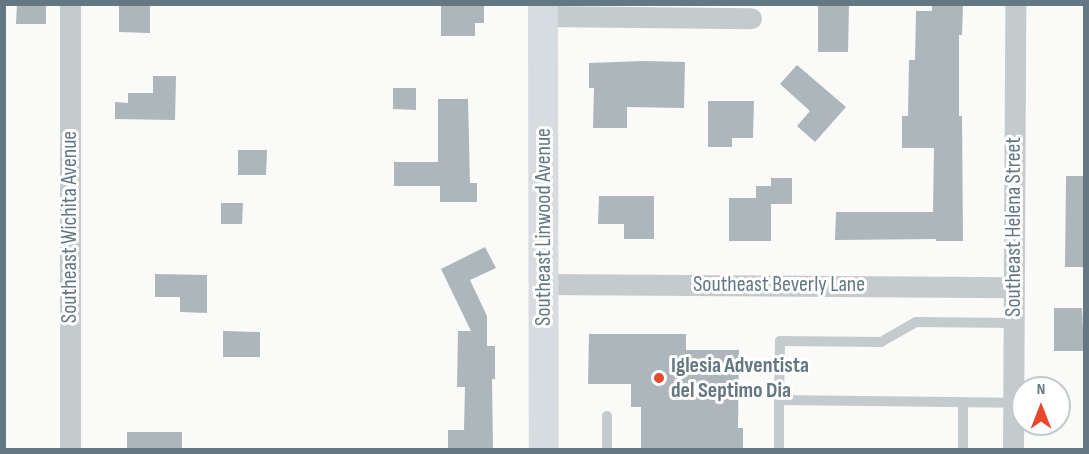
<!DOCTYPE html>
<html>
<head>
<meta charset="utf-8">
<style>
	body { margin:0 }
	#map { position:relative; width:1089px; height:454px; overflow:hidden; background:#fafaf8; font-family:"Sofia Sans Condensed",sans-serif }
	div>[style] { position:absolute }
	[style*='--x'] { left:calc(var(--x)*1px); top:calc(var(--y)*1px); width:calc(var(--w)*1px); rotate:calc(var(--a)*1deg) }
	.building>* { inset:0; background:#acb6bb }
	.lane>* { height:10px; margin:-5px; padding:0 5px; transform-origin:5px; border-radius:5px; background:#c5cbcd }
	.street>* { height:21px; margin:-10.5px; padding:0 10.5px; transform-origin:10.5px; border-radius:10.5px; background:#c5cbcd }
	.secondary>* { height:30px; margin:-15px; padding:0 15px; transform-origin:15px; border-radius:15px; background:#d6dcdf }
	.dots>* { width:16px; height:16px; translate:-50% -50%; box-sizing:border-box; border:3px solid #fff; border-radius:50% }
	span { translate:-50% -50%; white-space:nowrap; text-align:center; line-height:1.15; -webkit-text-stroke:6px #fff; paint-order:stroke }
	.street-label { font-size:22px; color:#647883 }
	.poi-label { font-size:22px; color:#647883; font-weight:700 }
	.left { translate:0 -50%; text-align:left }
	.frame { position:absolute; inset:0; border:6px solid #647883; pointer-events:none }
	.north { position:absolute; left:1011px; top:376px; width:60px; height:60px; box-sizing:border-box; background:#fff; border:2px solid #c1c9cd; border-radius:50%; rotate:0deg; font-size:16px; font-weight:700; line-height:24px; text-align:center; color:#647883 }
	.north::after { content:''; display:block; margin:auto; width:21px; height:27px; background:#e7472b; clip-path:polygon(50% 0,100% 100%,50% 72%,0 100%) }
</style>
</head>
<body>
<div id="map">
	<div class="building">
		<div style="clip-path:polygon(17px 4px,46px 4px,46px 24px,16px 24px)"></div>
		<div style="clip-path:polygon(119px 4px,150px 4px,150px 33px,119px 32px)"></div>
		<div style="clip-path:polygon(441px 4px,484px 4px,484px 23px,475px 23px,475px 36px,441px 36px)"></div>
		<div style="clip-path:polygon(818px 4px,849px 4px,848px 52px,818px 52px)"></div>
		<div style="clip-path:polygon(932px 4px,963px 4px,962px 35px,959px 35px,959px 116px,962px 116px,963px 241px,936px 241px,936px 239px,835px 240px,836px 212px,933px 212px,934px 148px,902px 148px,902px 116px,908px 116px,909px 60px,915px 60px,916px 11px,932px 11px)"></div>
		<div style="clip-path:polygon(644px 61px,685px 62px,684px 108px,627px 107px,627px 128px,593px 128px,594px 88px,589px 88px,589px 63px)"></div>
		<div style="clip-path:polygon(797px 65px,846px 107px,815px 142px,797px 126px,810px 111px,780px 84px)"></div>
		<div style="clip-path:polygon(153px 76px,176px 76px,175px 120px,115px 119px,115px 102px,128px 103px,128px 93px,153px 93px)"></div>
		<div style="clip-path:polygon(393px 88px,416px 88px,416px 110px,393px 109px)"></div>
		<div style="clip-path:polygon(438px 99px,468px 99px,470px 183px,477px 183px,477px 202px,440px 202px,440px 186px,394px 186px,394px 162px,438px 162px)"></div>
		<div style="clip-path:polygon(708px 101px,754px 101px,753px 138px,732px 138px,732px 147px,708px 147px)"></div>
		<div style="clip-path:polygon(238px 150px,267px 150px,266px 175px,238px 175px)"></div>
		<div style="clip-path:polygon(1066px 176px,1084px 176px,1084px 267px,1065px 267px)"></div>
		<div style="clip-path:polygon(771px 178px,792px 178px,792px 204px,771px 204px,771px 241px,729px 241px,729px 198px,756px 198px,756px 186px,771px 186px)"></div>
		<div style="clip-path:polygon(599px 196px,654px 196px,654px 239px,624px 239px,624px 224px,598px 224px)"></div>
		<div style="clip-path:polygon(221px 203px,243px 203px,242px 224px,221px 224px)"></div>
		<div style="clip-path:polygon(485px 247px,496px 268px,470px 280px,487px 316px,487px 346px,495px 346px,495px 379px,492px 379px,493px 450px,448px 450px,448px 430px,464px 430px,465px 387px,457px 387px,458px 331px,471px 331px,441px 269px)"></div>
		<div style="clip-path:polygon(155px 274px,207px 275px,207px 313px,180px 312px,180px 297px,155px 297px)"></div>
		<div style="clip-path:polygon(1054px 308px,1082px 308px,1084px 351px,1054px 351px)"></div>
		<div style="clip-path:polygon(223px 331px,260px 332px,260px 357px,223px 357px)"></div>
		<div style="clip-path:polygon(589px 334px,686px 334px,686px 350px,739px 350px,738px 428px,743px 428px,743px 450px,641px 450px,641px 407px,631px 407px,631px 384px,588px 384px)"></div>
		<div style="clip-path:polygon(127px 432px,182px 432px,182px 450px,127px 450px)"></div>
	</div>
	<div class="lane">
		<div style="--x:779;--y:400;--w:59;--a:-89"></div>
		<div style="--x:780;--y:341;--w:101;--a:0.6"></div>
		<div style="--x:881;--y:342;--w:40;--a:-29.7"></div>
		<div style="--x:916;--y:322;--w:98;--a:0.6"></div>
		<div style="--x:607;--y:416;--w:34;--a:90"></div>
		<div style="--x:779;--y:450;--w:50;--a:-90"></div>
		<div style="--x:779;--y:400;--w:234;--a:0.7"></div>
		<div style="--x:963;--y:450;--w:47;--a:-90"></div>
	</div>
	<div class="street">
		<div style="--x:543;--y:16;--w:208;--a:0.6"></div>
		<div style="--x:543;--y:284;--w:471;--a:0.4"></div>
		<div style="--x:70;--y:450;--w:446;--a:-90"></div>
		<div style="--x:1013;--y:450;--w:446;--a:-89.7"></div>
	</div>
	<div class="secondary">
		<div style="--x:543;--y:4;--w:446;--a:89.9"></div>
	</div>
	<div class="dots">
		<div style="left:659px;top:378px;background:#e7472b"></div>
	</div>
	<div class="street-label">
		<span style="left:70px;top:227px;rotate:-90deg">Southeast Wichita Avenue</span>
		<span style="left:544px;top:227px;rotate:-90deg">Southeast Linwood Avenue</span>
		<span style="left:1014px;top:227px;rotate:-90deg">Southeast Helena Street</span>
		<span style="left:779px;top:285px">Southeast Beverly Lane</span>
	</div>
	<div class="poi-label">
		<span class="left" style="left:671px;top:378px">Iglesia Adventista<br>del Septimo Dia</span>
	</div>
	<div class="frame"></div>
	<div class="north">N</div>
</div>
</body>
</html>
